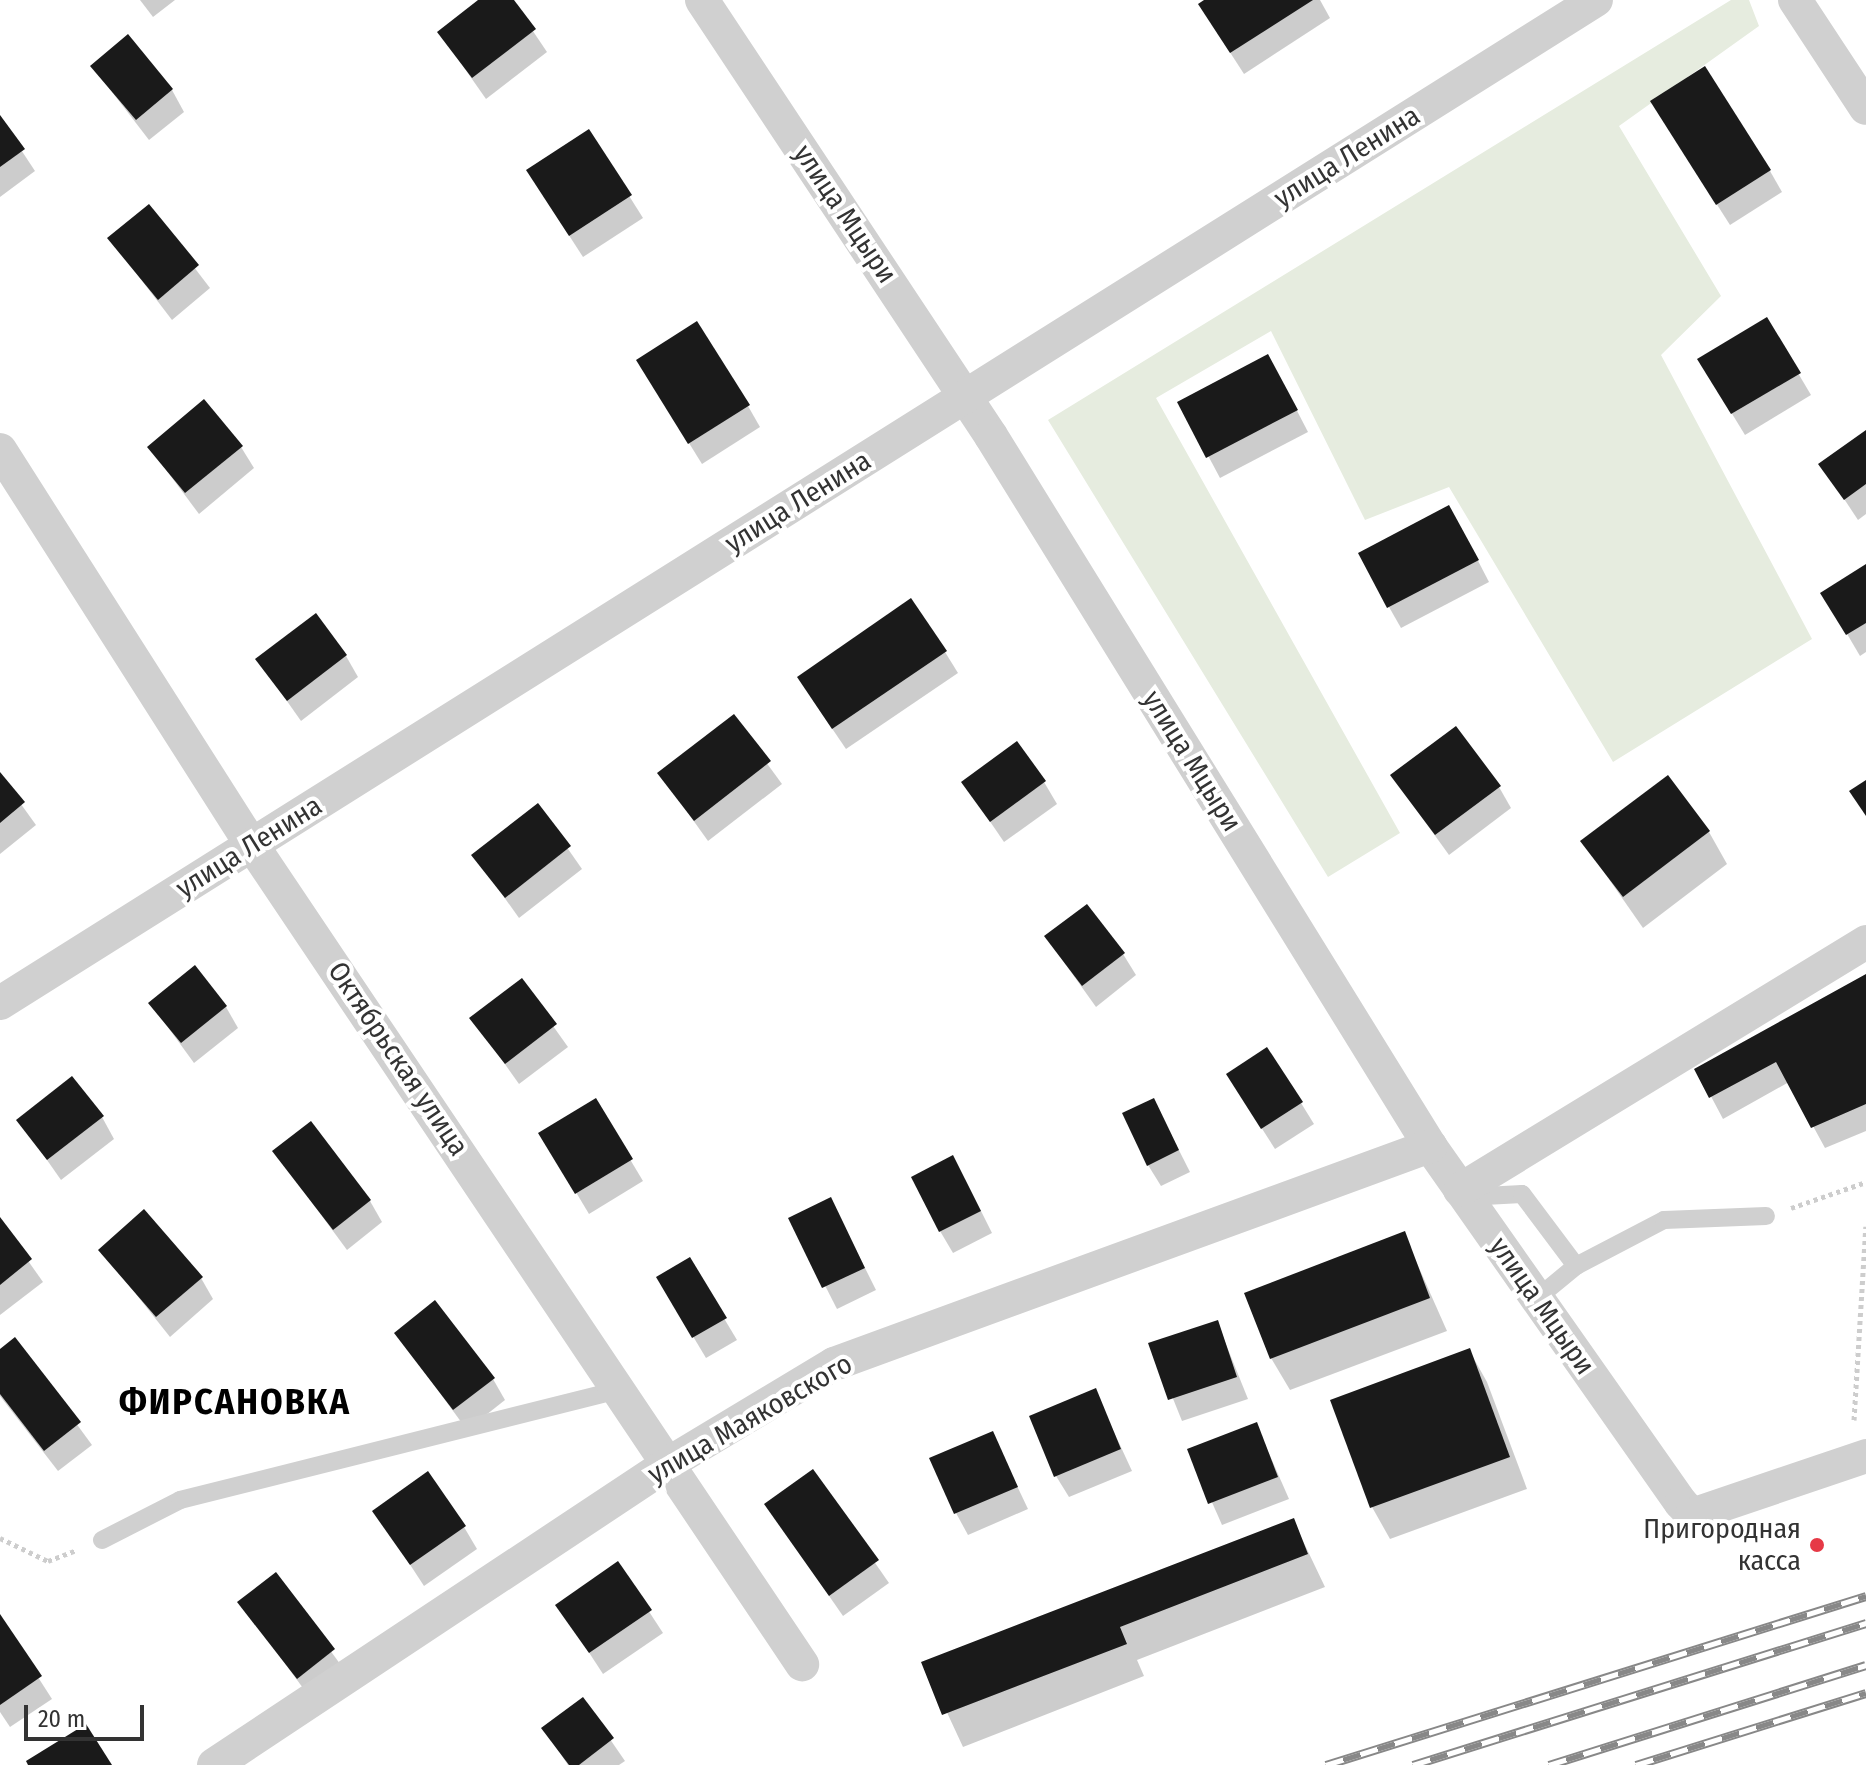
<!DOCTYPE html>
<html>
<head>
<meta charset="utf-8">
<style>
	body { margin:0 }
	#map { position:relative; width:1866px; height:1765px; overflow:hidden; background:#fff; font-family:"Fira Sans Condensed",sans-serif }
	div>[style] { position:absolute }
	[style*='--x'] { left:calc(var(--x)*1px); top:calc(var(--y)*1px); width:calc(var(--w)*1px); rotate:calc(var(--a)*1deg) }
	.green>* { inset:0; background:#e6ecdf }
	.shadow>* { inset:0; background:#0003 }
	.building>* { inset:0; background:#1a1a1a }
	.path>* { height:5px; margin-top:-2.5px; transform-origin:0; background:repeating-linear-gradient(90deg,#cdcdcd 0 4px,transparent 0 8px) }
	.lane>* { height:18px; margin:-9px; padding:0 9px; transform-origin:9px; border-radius:9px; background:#d0d0d0 }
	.street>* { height:34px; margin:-17px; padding:0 17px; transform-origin:17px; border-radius:17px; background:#d0d0d0 }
	.rail>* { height:9px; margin-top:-4.5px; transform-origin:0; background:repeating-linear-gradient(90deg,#fff 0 18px,#888 0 36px); box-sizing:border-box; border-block:2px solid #888 }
	.dots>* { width:22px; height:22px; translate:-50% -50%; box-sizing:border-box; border:4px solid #fff; border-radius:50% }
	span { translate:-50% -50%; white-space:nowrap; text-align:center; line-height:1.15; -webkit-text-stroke:8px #fff; paint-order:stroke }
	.street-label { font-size:28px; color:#333 }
	.poi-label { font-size:28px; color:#333 }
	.right { translate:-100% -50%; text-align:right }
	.district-label { font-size:36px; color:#000; font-weight:700; letter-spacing:2px }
	.scale { position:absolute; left:24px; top:1705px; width:120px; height:36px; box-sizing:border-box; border:4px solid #333; border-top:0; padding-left:10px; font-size:24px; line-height:28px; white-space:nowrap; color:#333; -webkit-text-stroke:6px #fff; paint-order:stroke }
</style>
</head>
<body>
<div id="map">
	<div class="green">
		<div style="clip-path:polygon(1731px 0,1749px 0,1759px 26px,1619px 126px,1721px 296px,1661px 355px,1812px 639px,1613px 762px,1449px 487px,1365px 520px,1271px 331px,1156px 398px,1400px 833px,1328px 877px,1048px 420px)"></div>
	</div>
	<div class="shadow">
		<div style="clip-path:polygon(140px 0,175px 0,153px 17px)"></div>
		<div style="clip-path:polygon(481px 0,512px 0,547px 52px,486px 99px,439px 32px)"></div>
		<div style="clip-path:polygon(1208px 0,1320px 0,1330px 18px,1244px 74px,1213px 26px)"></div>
		<div style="clip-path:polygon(92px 66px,172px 90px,184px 112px,149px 140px)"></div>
		<div style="clip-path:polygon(0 118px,35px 171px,0 197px)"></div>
		<div style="clip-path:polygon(1665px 123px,1770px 171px,1782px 192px,1730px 225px)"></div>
		<div style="clip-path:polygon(589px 132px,643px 218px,583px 257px,541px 192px)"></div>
		<div style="clip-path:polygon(148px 207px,210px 288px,172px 320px,110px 239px)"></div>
		<div style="clip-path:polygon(1766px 319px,1811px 395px,1745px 435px,1712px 381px)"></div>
		<div style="clip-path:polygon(1280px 378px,1308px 432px,1220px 478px,1180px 403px)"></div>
		<div style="clip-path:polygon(651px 382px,748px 406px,760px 427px,702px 464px)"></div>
		<div style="clip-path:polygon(1866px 433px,1866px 514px,1858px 520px,1821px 464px)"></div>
		<div style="clip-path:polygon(149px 447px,241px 447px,254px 468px,199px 514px)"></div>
		<div style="clip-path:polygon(1461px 528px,1489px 582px,1401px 628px,1389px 607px)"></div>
		<div style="clip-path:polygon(1866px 567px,1866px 652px,1860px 656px,1823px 593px)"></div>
		<div style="clip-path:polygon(945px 652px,958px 673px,846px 749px,812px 699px)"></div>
		<div style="clip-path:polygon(346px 656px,358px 677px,301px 721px,258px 660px)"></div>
		<div style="clip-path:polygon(733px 717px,782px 784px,708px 841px,660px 774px)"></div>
		<div style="clip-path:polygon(0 775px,36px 825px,0 854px)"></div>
		<div style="clip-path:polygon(1392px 776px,1499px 787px,1511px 808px,1449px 855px)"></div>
		<div style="clip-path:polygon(963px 782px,1044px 782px,1057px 804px,1004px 842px)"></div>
		<div style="clip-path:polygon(538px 806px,582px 869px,519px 918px,474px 855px)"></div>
		<div style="clip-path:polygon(1709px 832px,1727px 864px,1643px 928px,1583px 842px)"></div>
		<div style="clip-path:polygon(1046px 937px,1123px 954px,1136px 975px,1096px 1007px)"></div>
		<div style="clip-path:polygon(1866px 977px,1866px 1131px,1825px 1148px,1789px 1082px,1723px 1119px,1697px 1070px)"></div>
		<div style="clip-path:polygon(521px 981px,568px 1047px,519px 1084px,472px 1018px)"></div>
		<div style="clip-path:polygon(151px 1004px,226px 1007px,238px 1028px,194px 1063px)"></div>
		<div style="clip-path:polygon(1241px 1096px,1301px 1103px,1314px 1124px,1275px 1149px)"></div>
		<div style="clip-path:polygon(595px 1101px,643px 1181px,589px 1214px,541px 1134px)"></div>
		<div style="clip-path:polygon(1154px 1101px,1190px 1172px,1161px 1186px,1148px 1165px)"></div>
		<div style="clip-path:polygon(102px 1117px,114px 1139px,61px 1180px,19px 1120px)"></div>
		<div style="clip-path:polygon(274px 1151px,370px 1201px,382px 1222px,347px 1250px)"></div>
		<div style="clip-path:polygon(965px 1179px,992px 1233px,953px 1253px,940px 1231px)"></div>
		<div style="clip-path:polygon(831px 1200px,876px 1290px,837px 1309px,791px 1219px)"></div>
		<div style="clip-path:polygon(0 1221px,43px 1282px,0 1315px)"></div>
		<div style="clip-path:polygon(1404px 1234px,1447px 1331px,1290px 1390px,1271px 1358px)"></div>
		<div style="clip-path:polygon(101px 1250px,201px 1278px,213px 1299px,170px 1337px)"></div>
		<div style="clip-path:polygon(689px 1260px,737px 1340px,706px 1358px,658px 1278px)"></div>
		<div style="clip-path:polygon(1217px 1322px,1248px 1399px,1182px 1421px,1151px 1344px)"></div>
		<div style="clip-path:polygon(396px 1333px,493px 1379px,505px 1400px,467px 1430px)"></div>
		<div style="clip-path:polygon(15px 1340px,92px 1445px,58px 1471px,0 1396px,0 1351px)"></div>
		<div style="clip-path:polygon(1469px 1350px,1487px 1382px,1527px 1489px,1390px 1539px,1372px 1507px)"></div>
		<div style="clip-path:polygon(1095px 1391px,1132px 1471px,1069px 1497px,1056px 1476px)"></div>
		<div style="clip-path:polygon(1256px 1424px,1289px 1499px,1222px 1525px,1189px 1450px)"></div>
		<div style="clip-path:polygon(992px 1433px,1028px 1509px,968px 1535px,956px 1513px)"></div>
		<div style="clip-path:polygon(812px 1472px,889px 1583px,843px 1616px,766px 1505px)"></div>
		<div style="clip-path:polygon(375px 1511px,464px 1527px,477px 1549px,424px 1586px)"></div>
		<div style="clip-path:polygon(1293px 1520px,1325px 1587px,1137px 1660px,1144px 1676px,963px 1747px,924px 1663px)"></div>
		<div style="clip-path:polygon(618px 1564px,663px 1633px,603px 1674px,558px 1605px)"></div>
		<div style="clip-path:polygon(275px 1575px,346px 1672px,311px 1699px,240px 1602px)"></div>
		<div style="clip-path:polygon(0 1618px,52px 1699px,10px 1727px,0 1712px)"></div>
		<div style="clip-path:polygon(583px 1700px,625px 1761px,619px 1765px,568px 1765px,544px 1729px)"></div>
	</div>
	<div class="building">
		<div style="clip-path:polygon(478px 0,514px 0,536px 29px,472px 78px,437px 32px)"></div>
		<div style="clip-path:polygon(1204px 0,1313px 0,1230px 53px,1198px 4px)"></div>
		<div style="clip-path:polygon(128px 34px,173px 89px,136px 120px,90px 66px)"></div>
		<div style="clip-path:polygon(1705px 66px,1771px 170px,1716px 205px,1650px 101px)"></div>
		<div style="clip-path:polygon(0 115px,25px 149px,0 167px)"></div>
		<div style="clip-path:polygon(589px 129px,632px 195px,569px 236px,526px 170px)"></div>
		<div style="clip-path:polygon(149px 204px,199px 265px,158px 300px,107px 238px)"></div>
		<div style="clip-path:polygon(1767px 317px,1801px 373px,1731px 414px,1697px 359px)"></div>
		<div style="clip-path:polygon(697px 321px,750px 405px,688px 444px,636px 360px)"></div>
		<div style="clip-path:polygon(1268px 354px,1298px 410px,1206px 458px,1177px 402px)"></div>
		<div style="clip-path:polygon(204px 399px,243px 446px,185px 493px,147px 447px)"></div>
		<div style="clip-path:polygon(1866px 430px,1866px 484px,1844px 500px,1818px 464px)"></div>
		<div style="clip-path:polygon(1449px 505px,1479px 560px,1387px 608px,1358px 553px)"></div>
		<div style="clip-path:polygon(1866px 564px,1866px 623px,1846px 635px,1820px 593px)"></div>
		<div style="clip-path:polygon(911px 598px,947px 651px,832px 729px,797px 677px)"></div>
		<div style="clip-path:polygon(316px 613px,347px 655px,287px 701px,255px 659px)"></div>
		<div style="clip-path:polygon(734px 714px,771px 761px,694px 821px,657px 773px)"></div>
		<div style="clip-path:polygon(1456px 726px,1501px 786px,1435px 835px,1390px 775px)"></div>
		<div style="clip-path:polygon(1017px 741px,1046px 781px,990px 822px,961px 782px)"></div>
		<div style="clip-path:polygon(0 772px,25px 802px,0 823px)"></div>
		<div style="clip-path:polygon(1668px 775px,1710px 831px,1623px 897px,1580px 841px)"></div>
		<div style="clip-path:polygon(1866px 780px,1866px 816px,1849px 791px)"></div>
		<div style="clip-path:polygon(538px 803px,571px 846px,505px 898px,471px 855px)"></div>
		<div style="clip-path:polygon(1087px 904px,1125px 953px,1082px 986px,1044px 936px)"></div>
		<div style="clip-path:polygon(195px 965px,227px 1006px,181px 1043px,148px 1003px)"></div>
		<div style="clip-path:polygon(1866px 974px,1866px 1104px,1811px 1128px,1776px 1062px,1709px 1098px,1694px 1069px)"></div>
		<div style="clip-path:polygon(522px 978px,557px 1024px,505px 1064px,469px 1018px)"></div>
		<div style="clip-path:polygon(1267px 1047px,1303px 1102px,1261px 1129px,1226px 1074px)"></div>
		<div style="clip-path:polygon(72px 1076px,104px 1116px,47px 1160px,16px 1120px)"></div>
		<div style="clip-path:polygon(596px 1098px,633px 1159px,575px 1194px,538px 1133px)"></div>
		<div style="clip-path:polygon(1154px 1098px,1179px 1150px,1147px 1166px,1122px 1113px)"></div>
		<div style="clip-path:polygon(311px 1121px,371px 1200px,333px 1230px,272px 1151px)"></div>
		<div style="clip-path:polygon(953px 1155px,981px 1211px,939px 1232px,911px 1177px)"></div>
		<div style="clip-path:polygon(831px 1197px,865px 1268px,822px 1288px,788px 1218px)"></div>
		<div style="clip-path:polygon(144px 1209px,203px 1277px,156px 1317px,98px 1250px)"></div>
		<div style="clip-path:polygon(0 1217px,32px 1259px,0 1285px)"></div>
		<div style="clip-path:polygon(1405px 1231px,1430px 1298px,1270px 1359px,1244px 1293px)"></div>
		<div style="clip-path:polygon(690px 1257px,727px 1318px,692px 1338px,656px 1277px)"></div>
		<div style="clip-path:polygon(435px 1300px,495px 1378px,453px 1410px,394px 1333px)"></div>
		<div style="clip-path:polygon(1218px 1320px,1237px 1377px,1168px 1400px,1148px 1343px)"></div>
		<div style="clip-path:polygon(15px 1337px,81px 1422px,44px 1451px,0 1394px,0 1349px)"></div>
		<div style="clip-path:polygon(1470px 1348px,1510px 1457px,1370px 1508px,1330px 1400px)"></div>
		<div style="clip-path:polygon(1096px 1388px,1121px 1449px,1054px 1477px,1029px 1416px)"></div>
		<div style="clip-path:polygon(1257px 1422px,1278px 1477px,1208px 1504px,1187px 1449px)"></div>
		<div style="clip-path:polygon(993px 1431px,1018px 1487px,954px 1514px,929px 1458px)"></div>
		<div style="clip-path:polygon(813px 1469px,879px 1560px,829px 1596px,764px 1504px)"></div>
		<div style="clip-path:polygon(428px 1471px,466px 1526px,410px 1565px,372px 1511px)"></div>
		<div style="clip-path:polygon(1294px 1518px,1308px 1554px,1120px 1627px,1127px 1644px,942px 1715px,921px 1662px)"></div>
		<div style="clip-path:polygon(618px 1561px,652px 1610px,589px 1653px,555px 1605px)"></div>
		<div style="clip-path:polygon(276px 1572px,335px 1649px,297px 1679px,237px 1602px)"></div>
		<div style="clip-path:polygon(0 1614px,42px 1676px,0 1705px)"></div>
		<div style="clip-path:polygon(583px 1697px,614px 1738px,579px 1765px,569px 1765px,541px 1728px)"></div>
		<div style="clip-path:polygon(86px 1724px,112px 1765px,28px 1765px,26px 1761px)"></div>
	</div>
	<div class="path">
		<div style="--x:1791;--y:1208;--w:79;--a:-19.1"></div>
		<div style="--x:1854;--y:1420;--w:194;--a:-86.5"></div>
		<div style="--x:0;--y:1538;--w:53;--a:25.6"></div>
		<div style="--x:48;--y:1561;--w:30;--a:-21"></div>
	</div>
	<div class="lane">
		<div style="--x:1466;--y:1197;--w:56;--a:-3.1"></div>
		<div style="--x:1522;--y:1194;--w:90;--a:53.1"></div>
		<div style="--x:1576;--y:1266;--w:52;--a:140.5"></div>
		<div style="--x:1576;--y:1266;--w:99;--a:-27.6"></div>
		<div style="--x:1664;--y:1220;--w:102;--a:-2.2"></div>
		<div style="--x:102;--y:1540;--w:88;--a:-27.1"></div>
		<div style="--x:180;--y:1500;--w:455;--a:-14.1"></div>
	</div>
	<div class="street">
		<div style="--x:702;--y:0;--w:523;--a:56.46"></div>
		<div style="--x:991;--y:436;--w:835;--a:58.27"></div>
		<div style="--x:1430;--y:1146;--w:436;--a:54.9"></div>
		<div style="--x:1681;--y:1503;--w:16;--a:47"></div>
		<div style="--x:1692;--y:1515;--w:184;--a:-18.7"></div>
		<div style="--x:1795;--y:0;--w:129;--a:56.7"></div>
		<div style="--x:0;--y:450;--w:469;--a:57.5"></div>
		<div style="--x:252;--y:845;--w:987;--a:56.12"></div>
		<div style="--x:0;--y:1003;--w:1885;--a:-32.15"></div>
		<div style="--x:1460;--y:1190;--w:476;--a:-31.4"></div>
		<div style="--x:214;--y:1765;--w:548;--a:-33.55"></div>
		<div style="--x:671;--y:1462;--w:190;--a:-31"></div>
		<div style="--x:834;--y:1364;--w:635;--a:-20.09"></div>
	</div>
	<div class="rail">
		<div style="--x:1326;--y:1765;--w:566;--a:-17.38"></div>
		<div style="--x:1413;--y:1765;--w:475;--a:-17.4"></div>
		<div style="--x:1549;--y:1765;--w:332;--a:-17.5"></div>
		<div style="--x:1636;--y:1765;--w:241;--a:-17.4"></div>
	</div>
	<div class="dots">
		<div style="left:1817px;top:1545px;background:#e63946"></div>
	</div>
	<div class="street-label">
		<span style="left:1347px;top:157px;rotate:-32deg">улица Ленина</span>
		<span style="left:845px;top:214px;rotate:56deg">улица Мцыри</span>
		<span style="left:798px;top:502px;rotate:-32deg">улица Ленина</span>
		<span style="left:1192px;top:761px;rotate:58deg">улица Мцыри</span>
		<span style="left:249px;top:847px;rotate:-32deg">улица Ленина</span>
		<span style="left:398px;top:1059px;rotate:56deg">Октябрьская улица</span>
		<span style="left:1542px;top:1306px;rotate:55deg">улица Мцыри</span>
		<span style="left:750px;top:1419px;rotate:-30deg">улица Маяковского</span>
	</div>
	<div class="poi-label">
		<span class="right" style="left:1801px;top:1545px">Пригородная<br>касса</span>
	</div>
	<div class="district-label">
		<span style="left:235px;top:1403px">ФИРСАНОВКА</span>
	</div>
	<div class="scale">20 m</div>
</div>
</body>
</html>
